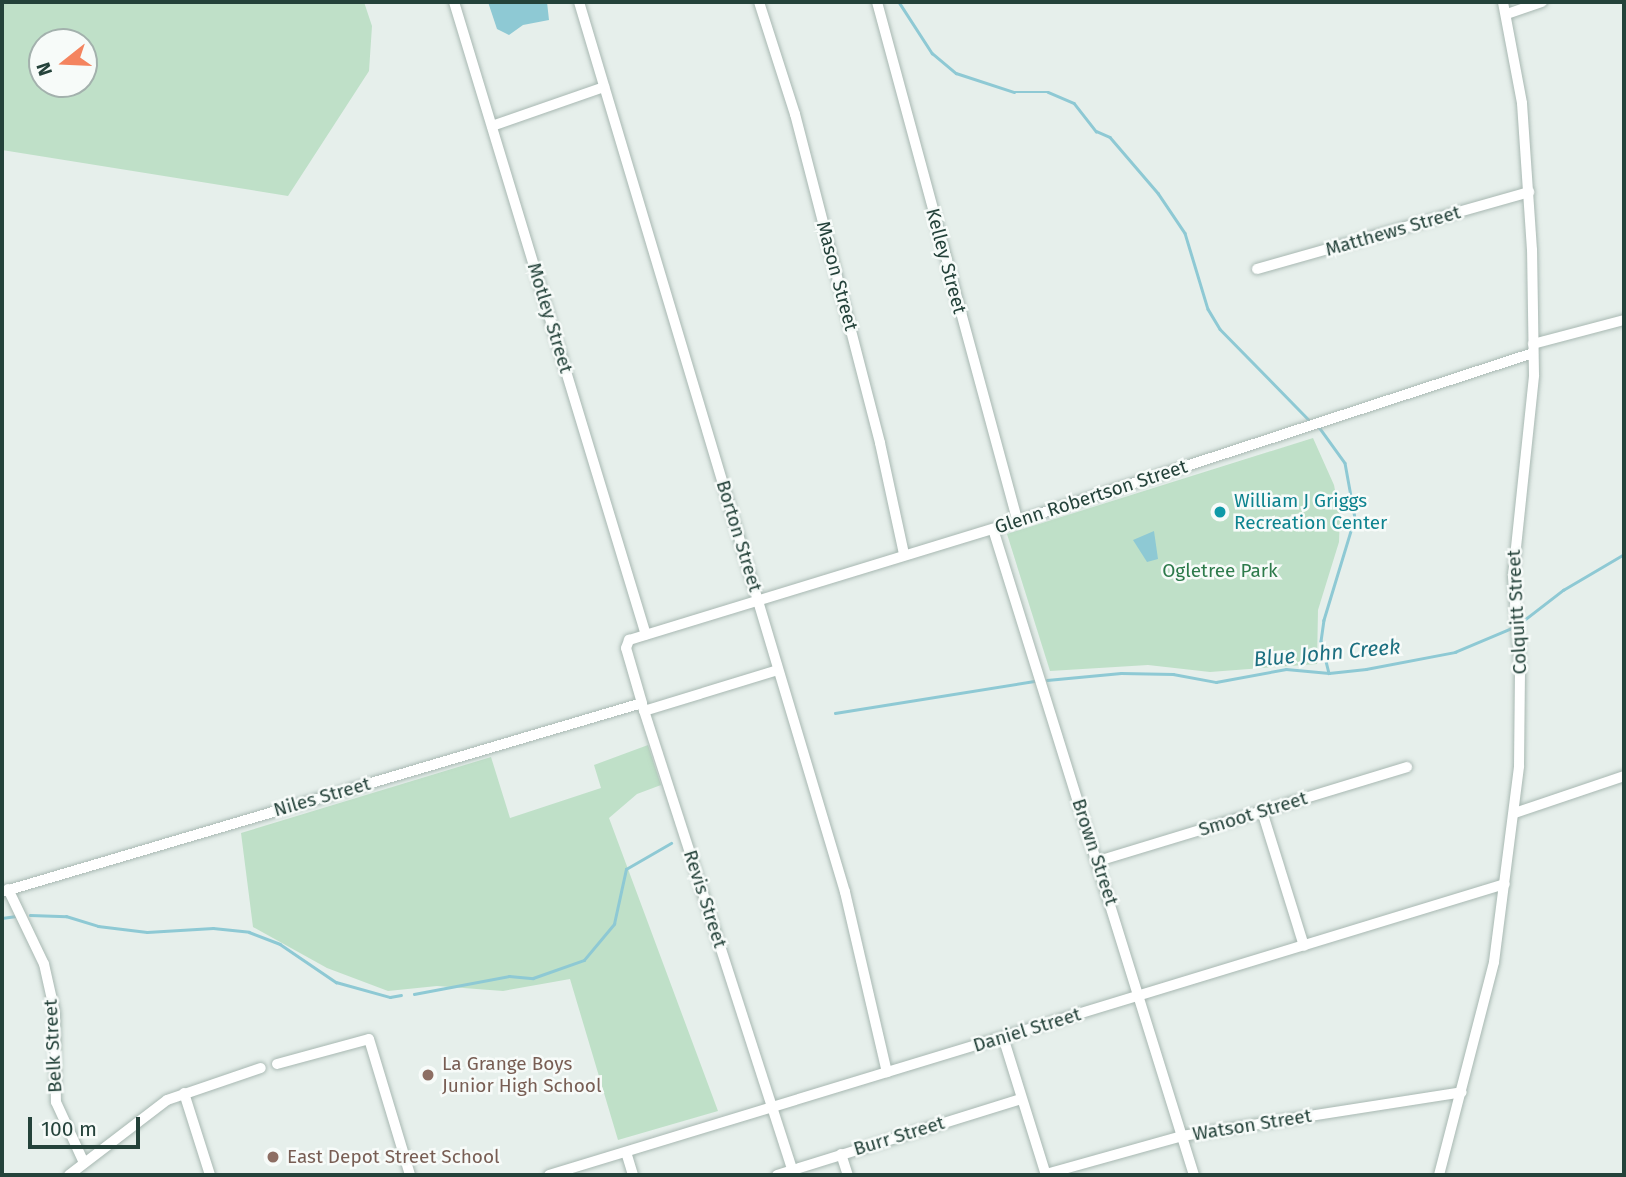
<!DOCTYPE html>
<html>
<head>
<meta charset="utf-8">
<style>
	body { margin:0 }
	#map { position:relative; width:1626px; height:1177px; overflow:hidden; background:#e6efeb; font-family:"Fira Sans",sans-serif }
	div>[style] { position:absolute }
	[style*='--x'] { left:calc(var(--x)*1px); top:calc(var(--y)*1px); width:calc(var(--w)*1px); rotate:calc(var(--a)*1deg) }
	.green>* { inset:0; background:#bfe0c8 }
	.water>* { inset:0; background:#8ec9d4 }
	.stream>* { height:2.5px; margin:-1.25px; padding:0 1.25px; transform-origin:1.25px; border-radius:1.25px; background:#8ec9d4 }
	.roads { filter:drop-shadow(0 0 2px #a8b8b2) drop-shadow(0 0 2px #a8b8b2) }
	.minor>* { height:10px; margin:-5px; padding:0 5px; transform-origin:5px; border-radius:5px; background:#fff }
	.dots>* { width:19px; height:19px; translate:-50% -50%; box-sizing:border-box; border:4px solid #f7fbf9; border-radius:50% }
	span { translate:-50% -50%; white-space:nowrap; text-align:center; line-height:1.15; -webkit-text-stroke:5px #f7fbf9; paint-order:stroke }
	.street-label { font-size:19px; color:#24423a }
	.culture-label { font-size:19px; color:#0d838f }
	.left { translate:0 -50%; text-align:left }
	.park-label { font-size:19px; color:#2d7a4b }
	.education-label { font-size:19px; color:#785e54 }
	.water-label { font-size:21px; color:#1c6f80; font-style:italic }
	.frame { position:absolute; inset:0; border:4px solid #24423a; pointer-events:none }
	.north { position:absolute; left:28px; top:28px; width:70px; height:70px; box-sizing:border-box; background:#f7fbf9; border:2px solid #a3b1ad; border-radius:50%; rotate:252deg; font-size:19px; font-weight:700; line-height:28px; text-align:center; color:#24423a }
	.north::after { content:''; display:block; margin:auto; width:24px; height:32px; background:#f4845f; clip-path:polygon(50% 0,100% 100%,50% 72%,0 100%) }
	.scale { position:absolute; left:28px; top:1117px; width:112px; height:32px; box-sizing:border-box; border:4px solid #24423a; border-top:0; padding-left:9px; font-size:21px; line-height:24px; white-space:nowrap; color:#24423a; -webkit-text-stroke:5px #f7fbf9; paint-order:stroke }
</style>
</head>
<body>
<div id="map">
	<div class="green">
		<div style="clip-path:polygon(evenodd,2px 2px,364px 2px,372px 26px,369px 71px,288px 196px,2px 150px,2px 2px,42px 42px,84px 42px,84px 84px,42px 84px,42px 42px)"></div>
		<div style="clip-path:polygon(1313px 438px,1334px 485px,1340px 516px,1339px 542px,1318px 610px,1317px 664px,1210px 672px,1148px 665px,1050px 671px,1007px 534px)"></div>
		<div style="clip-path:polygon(648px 745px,661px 785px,637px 794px,609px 818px,718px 1111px,618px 1140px,570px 979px,503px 991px,437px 986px,388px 991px,327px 968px,253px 927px,241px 833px,491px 757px,510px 818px,601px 788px,594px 765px)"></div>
	</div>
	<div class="water">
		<div style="clip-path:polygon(488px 2px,547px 2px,549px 20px,523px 25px,509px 35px,497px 29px)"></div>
		<div style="clip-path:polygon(1154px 531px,1158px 559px,1147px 562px,1133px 540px)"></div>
	</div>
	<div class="stream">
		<div style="--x:899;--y:2;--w:61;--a:57.1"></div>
		<div style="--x:932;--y:53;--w:31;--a:40"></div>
		<div style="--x:956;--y:73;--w:61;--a:18.1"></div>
		<div style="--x:1014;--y:92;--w:34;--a:0"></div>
		<div style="--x:1048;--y:92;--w:28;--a:23"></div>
		<div style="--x:1074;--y:103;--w:36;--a:52"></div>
		<div style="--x:1096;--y:131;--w:15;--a:23"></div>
		<div style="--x:1110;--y:137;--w:74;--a:49.4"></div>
		<div style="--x:1158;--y:193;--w:48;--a:56"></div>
		<div style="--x:1185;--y:233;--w:79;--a:73.2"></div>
		<div style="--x:1208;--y:309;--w:23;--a:59"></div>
		<div style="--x:1220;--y:329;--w:129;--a:45.6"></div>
		<div style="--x:1319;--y:427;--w:44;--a:54.2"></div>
		<div style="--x:1345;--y:463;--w:56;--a:79.7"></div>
		<div style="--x:1355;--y:518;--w:107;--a:106.9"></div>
		<div style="--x:1324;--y:620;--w:21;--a:98"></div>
		<div style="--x:1321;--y:641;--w:33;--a:76"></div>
		<div style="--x:1519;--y:624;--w:56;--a:-37.7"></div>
		<div style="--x:1563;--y:590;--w:71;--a:-30.5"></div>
		<div style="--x:1047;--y:680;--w:74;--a:-5.4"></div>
		<div style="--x:1121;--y:673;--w:52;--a:1.1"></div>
		<div style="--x:1173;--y:674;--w:44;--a:10.5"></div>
		<div style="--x:1216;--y:682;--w:71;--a:-10.5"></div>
		<div style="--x:1286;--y:669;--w:43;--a:5.3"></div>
		<div style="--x:1329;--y:673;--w:37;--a:-6"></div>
		<div style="--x:1366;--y:669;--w:91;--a:-10.8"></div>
		<div style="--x:1455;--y:652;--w:64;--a:-23"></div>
		<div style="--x:835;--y:713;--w:203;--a:-9.1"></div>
		<div style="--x:30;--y:915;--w:36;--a:2"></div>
		<div style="--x:66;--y:916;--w:34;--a:17"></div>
		<div style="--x:98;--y:926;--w:49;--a:7"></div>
		<div style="--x:147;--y:932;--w:66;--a:-3.5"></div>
		<div style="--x:213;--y:928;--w:36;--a:6"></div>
		<div style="--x:249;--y:932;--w:33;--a:21"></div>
		<div style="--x:280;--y:944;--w:68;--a:34.2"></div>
		<div style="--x:336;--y:982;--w:56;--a:15.5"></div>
		<div style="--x:390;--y:997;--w:11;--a:-10"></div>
		<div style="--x:2;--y:918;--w:14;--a:-8"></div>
		<div style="--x:414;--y:994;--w:97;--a:-10.7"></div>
		<div style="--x:509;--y:976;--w:24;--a:5"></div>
		<div style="--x:533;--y:978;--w:54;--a:-19.4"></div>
		<div style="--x:584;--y:960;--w:47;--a:-50.2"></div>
		<div style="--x:614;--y:924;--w:56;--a:-77.7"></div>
		<div style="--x:626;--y:869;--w:52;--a:-30"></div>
	</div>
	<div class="roads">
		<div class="minor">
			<div style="--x:454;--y:2;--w:661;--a:73.13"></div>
			<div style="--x:579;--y:2;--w:929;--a:73.36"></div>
			<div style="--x:845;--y:892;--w:185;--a:76.9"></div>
			<div style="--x:759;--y:2;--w:118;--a:72.2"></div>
			<div style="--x:795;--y:114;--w:340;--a:75.5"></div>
			<div style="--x:880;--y:443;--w:114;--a:77.8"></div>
			<div style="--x:877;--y:2;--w:536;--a:74.85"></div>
			<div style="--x:1507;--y:14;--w:37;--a:-19"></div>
			<div style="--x:492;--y:126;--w:119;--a:-19.2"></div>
			<div style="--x:1257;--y:269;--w:283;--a:-15.8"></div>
			<div style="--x:1533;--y:344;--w:94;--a:-14.8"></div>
			<div style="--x:993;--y:529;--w:677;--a:72.72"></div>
			<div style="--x:644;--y:711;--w:140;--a:-17"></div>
			<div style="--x:1262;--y:811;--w:141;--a:72.7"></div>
			<div style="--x:1515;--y:813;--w:115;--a:-18.7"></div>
			<div style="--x:1098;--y:861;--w:323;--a:-16.9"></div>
			<div style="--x:8;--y:889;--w:83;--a:64.4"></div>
			<div style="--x:44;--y:964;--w:50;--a:77.3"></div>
			<div style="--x:55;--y:1013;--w:89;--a:89.4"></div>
			<div style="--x:56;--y:1102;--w:67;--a:65.3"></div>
			<div style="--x:2;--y:892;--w:667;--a:-16.45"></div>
			<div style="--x:1003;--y:1037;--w:145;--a:72.7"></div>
			<div style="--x:277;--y:1064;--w:95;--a:-15.2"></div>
			<div style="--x:369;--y:1039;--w:142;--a:73.2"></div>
			<div style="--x:184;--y:1093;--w:86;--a:72.4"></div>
			<div style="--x:626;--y:1152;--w:24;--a:73"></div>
			<div style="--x:841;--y:1154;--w:22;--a:72"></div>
			<div style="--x:1046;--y:1174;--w:141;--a:-15.6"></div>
			<div style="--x:1182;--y:1136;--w:283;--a:-8.9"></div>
			<div style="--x:69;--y:1175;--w:123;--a:-37.4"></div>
			<div style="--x:167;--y:1100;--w:99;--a:-18.8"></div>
			<div style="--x:549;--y:1175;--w:999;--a:-16.93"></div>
			<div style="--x:777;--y:1175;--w:256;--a:-17.3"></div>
			<div style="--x:794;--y:1175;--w:496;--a:-107.9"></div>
			<div style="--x:642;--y:703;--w:57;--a:-106.2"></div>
			<div style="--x:626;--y:648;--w:9;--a:-69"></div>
			<div style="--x:629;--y:640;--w:381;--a:-17"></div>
			<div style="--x:993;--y:529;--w:568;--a:-18.05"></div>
			<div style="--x:1439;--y:1175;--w:220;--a:-75.5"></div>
			<div style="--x:1494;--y:962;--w:198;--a:-82.7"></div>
			<div style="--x:1519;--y:766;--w:100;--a:-89.4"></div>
			<div style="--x:1520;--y:666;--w:90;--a:-94.4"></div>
			<div style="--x:1513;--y:576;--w:202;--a:-84"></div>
			<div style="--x:1534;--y:375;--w:125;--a:-90.9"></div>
			<div style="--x:1532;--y:250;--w:147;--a:-93.9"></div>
			<div style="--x:1522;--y:103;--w:103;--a:-100.7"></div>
		</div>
	</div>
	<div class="dots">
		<div style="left:1220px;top:512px;background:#0f9aa8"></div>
		<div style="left:428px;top:1075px;background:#8d6e63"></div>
		<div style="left:273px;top:1157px;background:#8d6e63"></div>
	</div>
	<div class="street-label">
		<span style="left:1393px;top:231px;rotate:-16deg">Matthews Street</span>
		<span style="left:946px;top:261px;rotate:75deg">Kelley Street</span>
		<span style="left:837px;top:276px;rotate:75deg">Mason Street</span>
		<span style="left:550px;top:318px;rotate:73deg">Motley Street</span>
		<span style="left:1091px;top:497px;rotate:-18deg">Glenn Robertson Street</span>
		<span style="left:739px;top:536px;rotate:73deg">Borton Street</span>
		<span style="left:1517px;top:612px;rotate:-93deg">Colquitt Street</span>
		<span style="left:322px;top:797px;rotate:-16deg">Niles Street</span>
		<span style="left:1253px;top:814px;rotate:-17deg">Smoot Street</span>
		<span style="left:1095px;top:852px;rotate:72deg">Brown Street</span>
		<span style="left:705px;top:899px;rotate:72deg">Revis Street</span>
		<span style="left:1027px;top:1030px;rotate:-17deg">Daniel Street</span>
		<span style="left:53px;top:1046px;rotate:-93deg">Belk Street</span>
		<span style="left:1252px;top:1125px;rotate:-9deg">Watson Street</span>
		<span style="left:899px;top:1136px;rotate:-17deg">Burr Street</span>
	</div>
	<div class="culture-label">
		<span class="left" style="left:1234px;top:512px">William J Griggs<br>Recreation Center</span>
	</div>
	<div class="park-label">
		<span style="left:1220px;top:571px">Ogletree Park</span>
	</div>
	<div class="education-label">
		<span class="left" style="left:442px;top:1075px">La Grange Boys<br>Junior High School</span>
		<span class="left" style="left:287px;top:1157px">East Depot Street School</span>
	</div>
	<div class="water-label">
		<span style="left:1327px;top:653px;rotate:-5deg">Blue John Creek</span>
	</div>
	<div class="frame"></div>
	<div class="north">N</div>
	<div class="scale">100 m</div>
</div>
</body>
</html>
